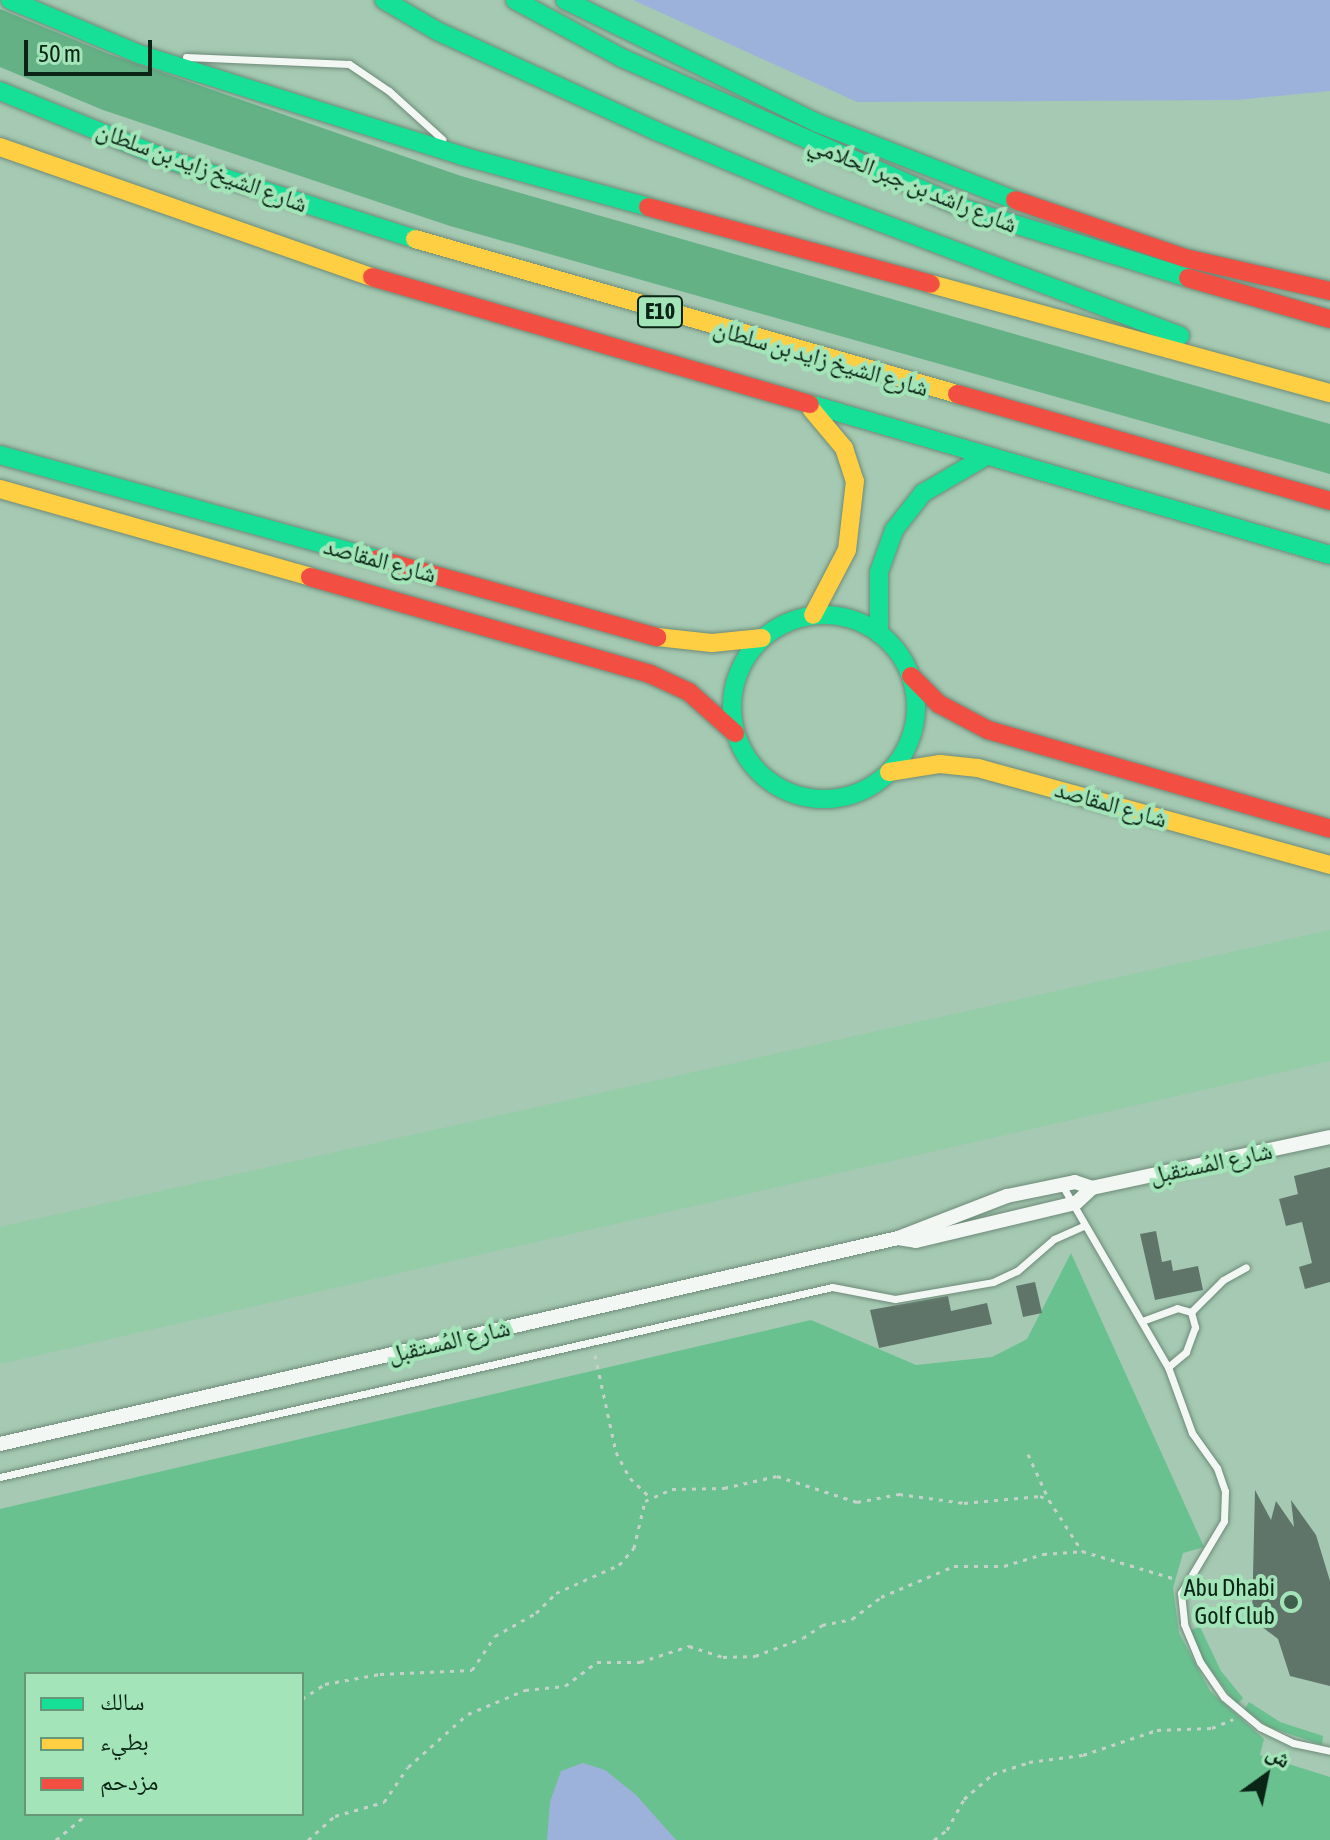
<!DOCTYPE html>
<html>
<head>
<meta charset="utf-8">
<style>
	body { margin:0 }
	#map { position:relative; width:1330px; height:1840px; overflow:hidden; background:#a5c9b2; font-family:"Asap Condensed","Noto Naskh Arabic",sans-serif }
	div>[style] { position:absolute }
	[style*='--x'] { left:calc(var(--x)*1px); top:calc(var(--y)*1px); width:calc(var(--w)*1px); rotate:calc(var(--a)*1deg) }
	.built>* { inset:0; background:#94cda8 }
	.green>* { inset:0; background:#6ac190 }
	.forest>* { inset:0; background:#64b186 }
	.water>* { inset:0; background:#9db2db }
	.building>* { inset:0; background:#607569 }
	.path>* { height:3px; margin-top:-1.5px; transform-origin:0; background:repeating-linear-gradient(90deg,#c5d2ca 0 4px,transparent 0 10px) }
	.roads { filter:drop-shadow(0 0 2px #6d8a78) drop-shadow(0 0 2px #6d8a78) }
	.lane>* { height:7px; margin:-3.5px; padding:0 3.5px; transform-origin:3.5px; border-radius:3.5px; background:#f2f7f3 }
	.street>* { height:14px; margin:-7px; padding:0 7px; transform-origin:7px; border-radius:7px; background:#f2f7f3 }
	.fast>* { height:18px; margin:-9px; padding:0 9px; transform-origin:9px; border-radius:9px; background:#16e098 }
	.fast>.ring { margin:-9px; padding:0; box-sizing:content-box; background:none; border:18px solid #16e098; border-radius:50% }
	.slow>* { height:18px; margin:-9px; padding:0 9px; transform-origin:9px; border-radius:9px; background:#ffcf43 }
	.jam>* { height:18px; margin:-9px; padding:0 9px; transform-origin:9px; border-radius:9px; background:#f24e42 }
	.dots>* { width:22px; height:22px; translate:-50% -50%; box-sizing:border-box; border:4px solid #a3e5b9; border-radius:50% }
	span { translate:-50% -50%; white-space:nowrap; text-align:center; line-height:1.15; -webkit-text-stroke:8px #a3e5b9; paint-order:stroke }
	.shield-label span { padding:2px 6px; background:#a3e5b9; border:2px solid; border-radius:6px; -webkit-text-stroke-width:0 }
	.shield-label { font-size:22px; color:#0a2515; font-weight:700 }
	.street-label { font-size:24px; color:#0a2515 }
	.poi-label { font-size:24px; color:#0a2515 }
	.right { translate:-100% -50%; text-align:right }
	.legend { position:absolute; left:24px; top:1672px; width:280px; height:144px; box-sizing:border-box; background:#a3e5b9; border:2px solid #669877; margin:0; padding:10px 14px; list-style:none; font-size:24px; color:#0a2515 }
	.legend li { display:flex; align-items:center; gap:16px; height:40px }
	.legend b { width:40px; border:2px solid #669877 }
	.north { position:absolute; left:1226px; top:1736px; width:80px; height:80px; -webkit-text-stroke:6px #a3e5b9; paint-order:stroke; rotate:33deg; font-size:22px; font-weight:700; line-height:32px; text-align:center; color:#0a2515 }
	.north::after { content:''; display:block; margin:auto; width:28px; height:36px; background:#0a2515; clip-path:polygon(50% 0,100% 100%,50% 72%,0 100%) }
	.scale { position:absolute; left:24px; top:40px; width:128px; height:36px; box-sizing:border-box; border:4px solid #0a2515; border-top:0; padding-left:10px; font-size:24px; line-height:28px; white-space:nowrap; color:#0a2515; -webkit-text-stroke:6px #a3e5b9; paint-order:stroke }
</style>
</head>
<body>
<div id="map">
	<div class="built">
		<div style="clip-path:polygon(1330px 930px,1330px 1061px,0 1364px,0 1227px)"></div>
	</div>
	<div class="green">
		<div style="clip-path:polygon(evenodd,1071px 1253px,1204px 1547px,1183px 1553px,1173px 1588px,1179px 1633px,1210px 1691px,1264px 1739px,1260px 1755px,1330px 1777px,1330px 1840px,0 1840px,0 1509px,811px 1320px,916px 1365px,992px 1357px,1027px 1339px,1071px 1253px,26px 1674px,302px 1674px,302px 1814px,26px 1814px,26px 1674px)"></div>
		<div style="clip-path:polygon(1200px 1627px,1221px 1671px,1243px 1698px,1237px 1705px,1201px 1657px,1191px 1630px)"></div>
		<div style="clip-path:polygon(1249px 1702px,1280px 1722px,1323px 1736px,1322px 1745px,1269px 1727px,1244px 1710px)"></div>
	</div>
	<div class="forest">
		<div style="clip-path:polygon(0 9px,109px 54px,461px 176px,1330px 424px,1330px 474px,450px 226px,103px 110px,0 67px)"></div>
	</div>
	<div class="water">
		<div style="clip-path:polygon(633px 0,1330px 0,1330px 91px,1237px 100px,857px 102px)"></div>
		<div style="clip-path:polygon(583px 1763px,605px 1770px,636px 1795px,676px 1840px,547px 1840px,550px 1802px,561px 1771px)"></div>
	</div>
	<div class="building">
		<div style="clip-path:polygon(1330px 1167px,1330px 1282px,1305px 1289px,1299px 1267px,1312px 1263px,1302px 1222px,1286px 1226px,1279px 1199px,1298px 1194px,1294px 1176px)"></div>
		<div style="clip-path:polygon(1156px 1231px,1162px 1262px,1171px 1260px,1173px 1271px,1198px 1266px,1203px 1290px,1155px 1300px,1140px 1234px)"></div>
		<div style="clip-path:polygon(1035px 1282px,1042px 1313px,1023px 1317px,1016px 1286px)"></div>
		<div style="clip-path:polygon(948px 1296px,951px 1311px,987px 1303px,992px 1324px,879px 1348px,870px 1310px)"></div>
		<div style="clip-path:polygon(1255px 1490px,1271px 1520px,1276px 1501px,1294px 1527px,1291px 1500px,1316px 1535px,1330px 1581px,1330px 1686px,1290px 1676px,1278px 1639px,1252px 1619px)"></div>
	</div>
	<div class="path">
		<div style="--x:595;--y:1355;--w:99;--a:77.8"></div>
		<div style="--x:616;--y:1452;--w:30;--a:62"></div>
		<div style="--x:630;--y:1478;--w:28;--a:44"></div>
		<div style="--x:1028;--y:1454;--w:51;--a:65.5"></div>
		<div style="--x:302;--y:1699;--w:27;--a:-33"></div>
		<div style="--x:325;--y:1684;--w:56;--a:-10.3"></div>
		<div style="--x:380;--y:1674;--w:92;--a:-2.5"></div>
		<div style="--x:472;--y:1670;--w:41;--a:-55.9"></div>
		<div style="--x:495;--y:1636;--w:47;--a:-29.3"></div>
		<div style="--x:536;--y:1613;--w:28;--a:-45"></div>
		<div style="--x:556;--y:1593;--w:69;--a:-24"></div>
		<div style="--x:619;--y:1565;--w:23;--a:-49"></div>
		<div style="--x:634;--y:1548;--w:48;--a:-76.8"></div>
		<div style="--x:645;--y:1501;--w:30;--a:-24"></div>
		<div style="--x:672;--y:1489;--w:52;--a:-1.1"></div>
		<div style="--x:724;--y:1488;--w:54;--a:-12.8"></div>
		<div style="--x:777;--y:1476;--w:84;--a:18"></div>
		<div style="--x:857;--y:1502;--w:43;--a:-10.8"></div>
		<div style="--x:899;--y:1494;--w:66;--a:7.9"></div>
		<div style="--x:964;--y:1503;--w:76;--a:-5.3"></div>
		<div style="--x:1040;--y:1496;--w:10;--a:24"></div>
		<div style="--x:1049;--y:1500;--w:61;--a:57.1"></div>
		<div style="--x:56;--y:1840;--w:40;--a:-40"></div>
		<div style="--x:308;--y:1840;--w:36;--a:-42"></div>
		<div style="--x:335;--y:1816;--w:51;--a:-15.9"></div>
		<div style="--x:384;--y:1802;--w:42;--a:-55.6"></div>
		<div style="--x:408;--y:1767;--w:80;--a:-41.5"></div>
		<div style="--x:468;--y:1714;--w:62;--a:-22.8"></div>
		<div style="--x:525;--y:1690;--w:40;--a:-5.7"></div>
		<div style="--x:565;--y:1686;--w:40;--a:-37"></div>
		<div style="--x:597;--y:1662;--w:43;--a:0"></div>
		<div style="--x:640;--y:1662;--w:52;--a:-18.1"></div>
		<div style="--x:689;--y:1646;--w:36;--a:18"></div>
		<div style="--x:723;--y:1657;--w:32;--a:-2"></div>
		<div style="--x:755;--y:1656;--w:51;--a:-20.6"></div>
		<div style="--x:803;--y:1638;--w:23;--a:-34"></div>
		<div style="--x:822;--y:1625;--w:31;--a:-11"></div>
		<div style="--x:852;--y:1619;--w:36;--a:-37"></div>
		<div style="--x:881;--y:1597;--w:79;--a:-23"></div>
		<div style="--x:954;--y:1566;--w:50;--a:0"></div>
		<div style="--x:1004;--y:1566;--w:41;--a:-17.1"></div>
		<div style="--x:1043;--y:1554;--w:39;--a:-4"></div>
		<div style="--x:1082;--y:1551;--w:98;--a:16.6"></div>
		<div style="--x:934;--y:1840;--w:16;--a:-38"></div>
		<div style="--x:947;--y:1830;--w:35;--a:-61"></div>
		<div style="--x:964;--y:1799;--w:38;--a:-41"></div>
		<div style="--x:993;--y:1774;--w:38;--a:-18"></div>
		<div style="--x:1029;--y:1762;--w:54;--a:-7.4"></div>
		<div style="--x:1083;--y:1755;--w:78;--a:-18.7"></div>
		<div style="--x:1157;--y:1730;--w:55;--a:-2.1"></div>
		<div style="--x:1212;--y:1728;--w:23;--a:-23"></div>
	</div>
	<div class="roads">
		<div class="lane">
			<div style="--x:186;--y:57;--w:163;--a:2.5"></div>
			<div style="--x:349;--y:64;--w:48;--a:34"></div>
			<div style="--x:389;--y:91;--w:72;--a:42.2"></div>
			<div style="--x:1062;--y:1185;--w:211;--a:59.8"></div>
			<div style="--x:1168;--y:1367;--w:70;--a:70"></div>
			<div style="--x:1192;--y:1433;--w:43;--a:54.5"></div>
			<div style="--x:1217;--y:1468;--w:24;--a:71"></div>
			<div style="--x:1225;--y:1491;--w:30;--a:92"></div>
			<div style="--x:1224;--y:1521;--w:84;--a:120.8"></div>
			<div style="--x:1181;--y:1593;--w:31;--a:84"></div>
			<div style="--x:1184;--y:1624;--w:41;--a:67.2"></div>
			<div style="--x:1200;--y:1662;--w:42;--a:55.6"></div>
			<div style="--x:1224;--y:1697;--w:47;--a:39.8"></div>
			<div style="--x:1260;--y:1727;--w:37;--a:26"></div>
			<div style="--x:1293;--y:1743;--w:38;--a:12"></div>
			<div style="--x:1191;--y:1312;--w:45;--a:-45"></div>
			<div style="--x:1223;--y:1280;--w:26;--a:-29"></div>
			<div style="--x:1142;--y:1321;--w:37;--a:-20"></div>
			<div style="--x:1177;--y:1308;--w:15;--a:16"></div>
			<div style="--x:1191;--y:1312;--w:16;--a:75"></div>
			<div style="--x:1195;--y:1327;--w:27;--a:110"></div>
			<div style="--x:1186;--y:1352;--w:23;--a:140"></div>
			<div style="--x:0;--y:1477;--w:853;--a:-12.86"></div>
			<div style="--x:832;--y:1287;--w:64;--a:10.8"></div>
			<div style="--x:895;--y:1299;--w:99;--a:-9.8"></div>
			<div style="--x:993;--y:1282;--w:26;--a:-25"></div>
			<div style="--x:1017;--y:1271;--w:49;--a:-40.9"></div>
			<div style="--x:1054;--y:1239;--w:32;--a:-24"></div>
		</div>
		<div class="street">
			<div style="--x:898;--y:1238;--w:18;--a:9"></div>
			<div style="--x:916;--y:1241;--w:164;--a:-13.4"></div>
			<div style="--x:1076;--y:1203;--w:22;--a:-43"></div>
			<div style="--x:0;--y:1444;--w:921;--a:-12.92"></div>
			<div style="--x:898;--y:1238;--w:117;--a:-21.1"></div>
			<div style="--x:1007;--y:1196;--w:69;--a:-11.6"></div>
			<div style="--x:1075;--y:1182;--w:18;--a:19"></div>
			<div style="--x:1092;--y:1188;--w:243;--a:-12.1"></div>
		</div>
		<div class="fast">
			<div style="--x:10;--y:0;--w:140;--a:22.7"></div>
			<div style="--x:139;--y:54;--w:339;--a:17.5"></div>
			<div style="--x:462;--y:156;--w:193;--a:15.3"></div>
			<div style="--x:384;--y:0;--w:61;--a:30.3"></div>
			<div style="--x:437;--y:31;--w:241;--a:24.5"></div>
			<div style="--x:656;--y:131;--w:179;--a:22.7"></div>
			<div style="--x:821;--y:200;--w:384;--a:20.7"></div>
			<div style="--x:515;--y:0;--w:122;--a:28.5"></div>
			<div style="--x:622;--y:58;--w:379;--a:23.7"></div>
			<div style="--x:969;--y:210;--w:229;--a:17.2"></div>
			<div style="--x:565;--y:0;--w:280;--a:26"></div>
			<div style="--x:817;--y:123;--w:212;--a:21.3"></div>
			<div style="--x:0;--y:91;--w:183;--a:22.2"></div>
			<div style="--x:169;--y:160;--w:258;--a:17.8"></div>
			<div style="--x:810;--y:404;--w:541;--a:16.19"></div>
			<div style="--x:0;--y:455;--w:391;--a:15.4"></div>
			<div class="ring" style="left:732px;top:615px;width:166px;height:166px"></div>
			<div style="--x:879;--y:634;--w:62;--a:-90"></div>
			<div style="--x:879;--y:572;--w:45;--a:-70.3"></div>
			<div style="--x:894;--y:530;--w:47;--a:-51.9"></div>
			<div style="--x:923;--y:493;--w:69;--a:-30.3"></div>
		</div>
		<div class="slow">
			<div style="--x:0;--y:147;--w:394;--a:19.3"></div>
			<div style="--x:415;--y:239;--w:564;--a:15.96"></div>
			<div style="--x:931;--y:284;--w:414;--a:15.3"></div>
			<div style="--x:812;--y:410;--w:50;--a:49.9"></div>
			<div style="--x:844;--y:448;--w:35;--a:72"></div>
			<div style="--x:855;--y:481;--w:69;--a:96.6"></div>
			<div style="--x:847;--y:550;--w:73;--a:117.6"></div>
			<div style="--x:0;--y:489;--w:322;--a:15.8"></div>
			<div style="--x:657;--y:637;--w:55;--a:6.2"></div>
			<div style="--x:712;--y:643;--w:50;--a:-5.7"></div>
			<div style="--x:889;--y:772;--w:52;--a:-8.9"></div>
			<div style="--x:940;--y:764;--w:38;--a:6"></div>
			<div style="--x:978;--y:768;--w:365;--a:15.4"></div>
		</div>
		<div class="jam">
			<div style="--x:1015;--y:200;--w:180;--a:18.8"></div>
			<div style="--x:1185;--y:258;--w:149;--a:12.8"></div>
			<div style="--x:648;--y:207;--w:293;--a:15.2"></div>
			<div style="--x:372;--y:277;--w:456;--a:16.2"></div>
			<div style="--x:1188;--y:278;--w:148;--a:16.1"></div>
			<div style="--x:957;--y:394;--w:388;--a:16"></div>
			<div style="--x:377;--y:559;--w:291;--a:15.6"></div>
			<div style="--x:310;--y:577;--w:354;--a:15.9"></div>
			<div style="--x:650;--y:674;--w:43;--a:24.8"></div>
			<div style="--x:689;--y:692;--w:62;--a:41.7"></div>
			<div style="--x:911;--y:676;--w:40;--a:45"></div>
			<div style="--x:939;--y:704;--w:55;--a:28"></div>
			<div style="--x:988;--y:730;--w:356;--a:16.1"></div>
		</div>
	</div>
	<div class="dots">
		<div style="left:1291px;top:1602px;background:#405e4c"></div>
	</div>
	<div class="shield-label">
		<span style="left:660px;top:312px">E10</span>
	</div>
	<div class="street-label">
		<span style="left:202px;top:167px;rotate:20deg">شارع الشيخ زايد بن سلطان</span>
		<span style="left:913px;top:184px;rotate:22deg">شارع راشد بن جبر الحلامي</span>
		<span style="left:821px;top:358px;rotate:16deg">شارع الشيخ زايد بن سلطان</span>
		<span style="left:380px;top:560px;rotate:15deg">شارع المقاصد</span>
		<span style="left:1111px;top:804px;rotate:16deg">شارع المقاصد</span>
		<span style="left:1211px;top:1163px;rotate:-12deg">شارع المُستقبل</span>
		<span style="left:449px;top:1341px;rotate:-13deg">شارع المُستقبل</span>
	</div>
	<div class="poi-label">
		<span class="right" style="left:1275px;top:1602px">Abu Dhabi<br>Golf Club</span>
	</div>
	<ul class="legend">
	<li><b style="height:10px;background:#16e098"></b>سالك</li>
	<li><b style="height:10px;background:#ffcf43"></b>بطيء</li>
	<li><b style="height:10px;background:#f24e42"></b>مزدحم</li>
	</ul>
	<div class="north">ش</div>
	<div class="scale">50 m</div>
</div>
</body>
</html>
